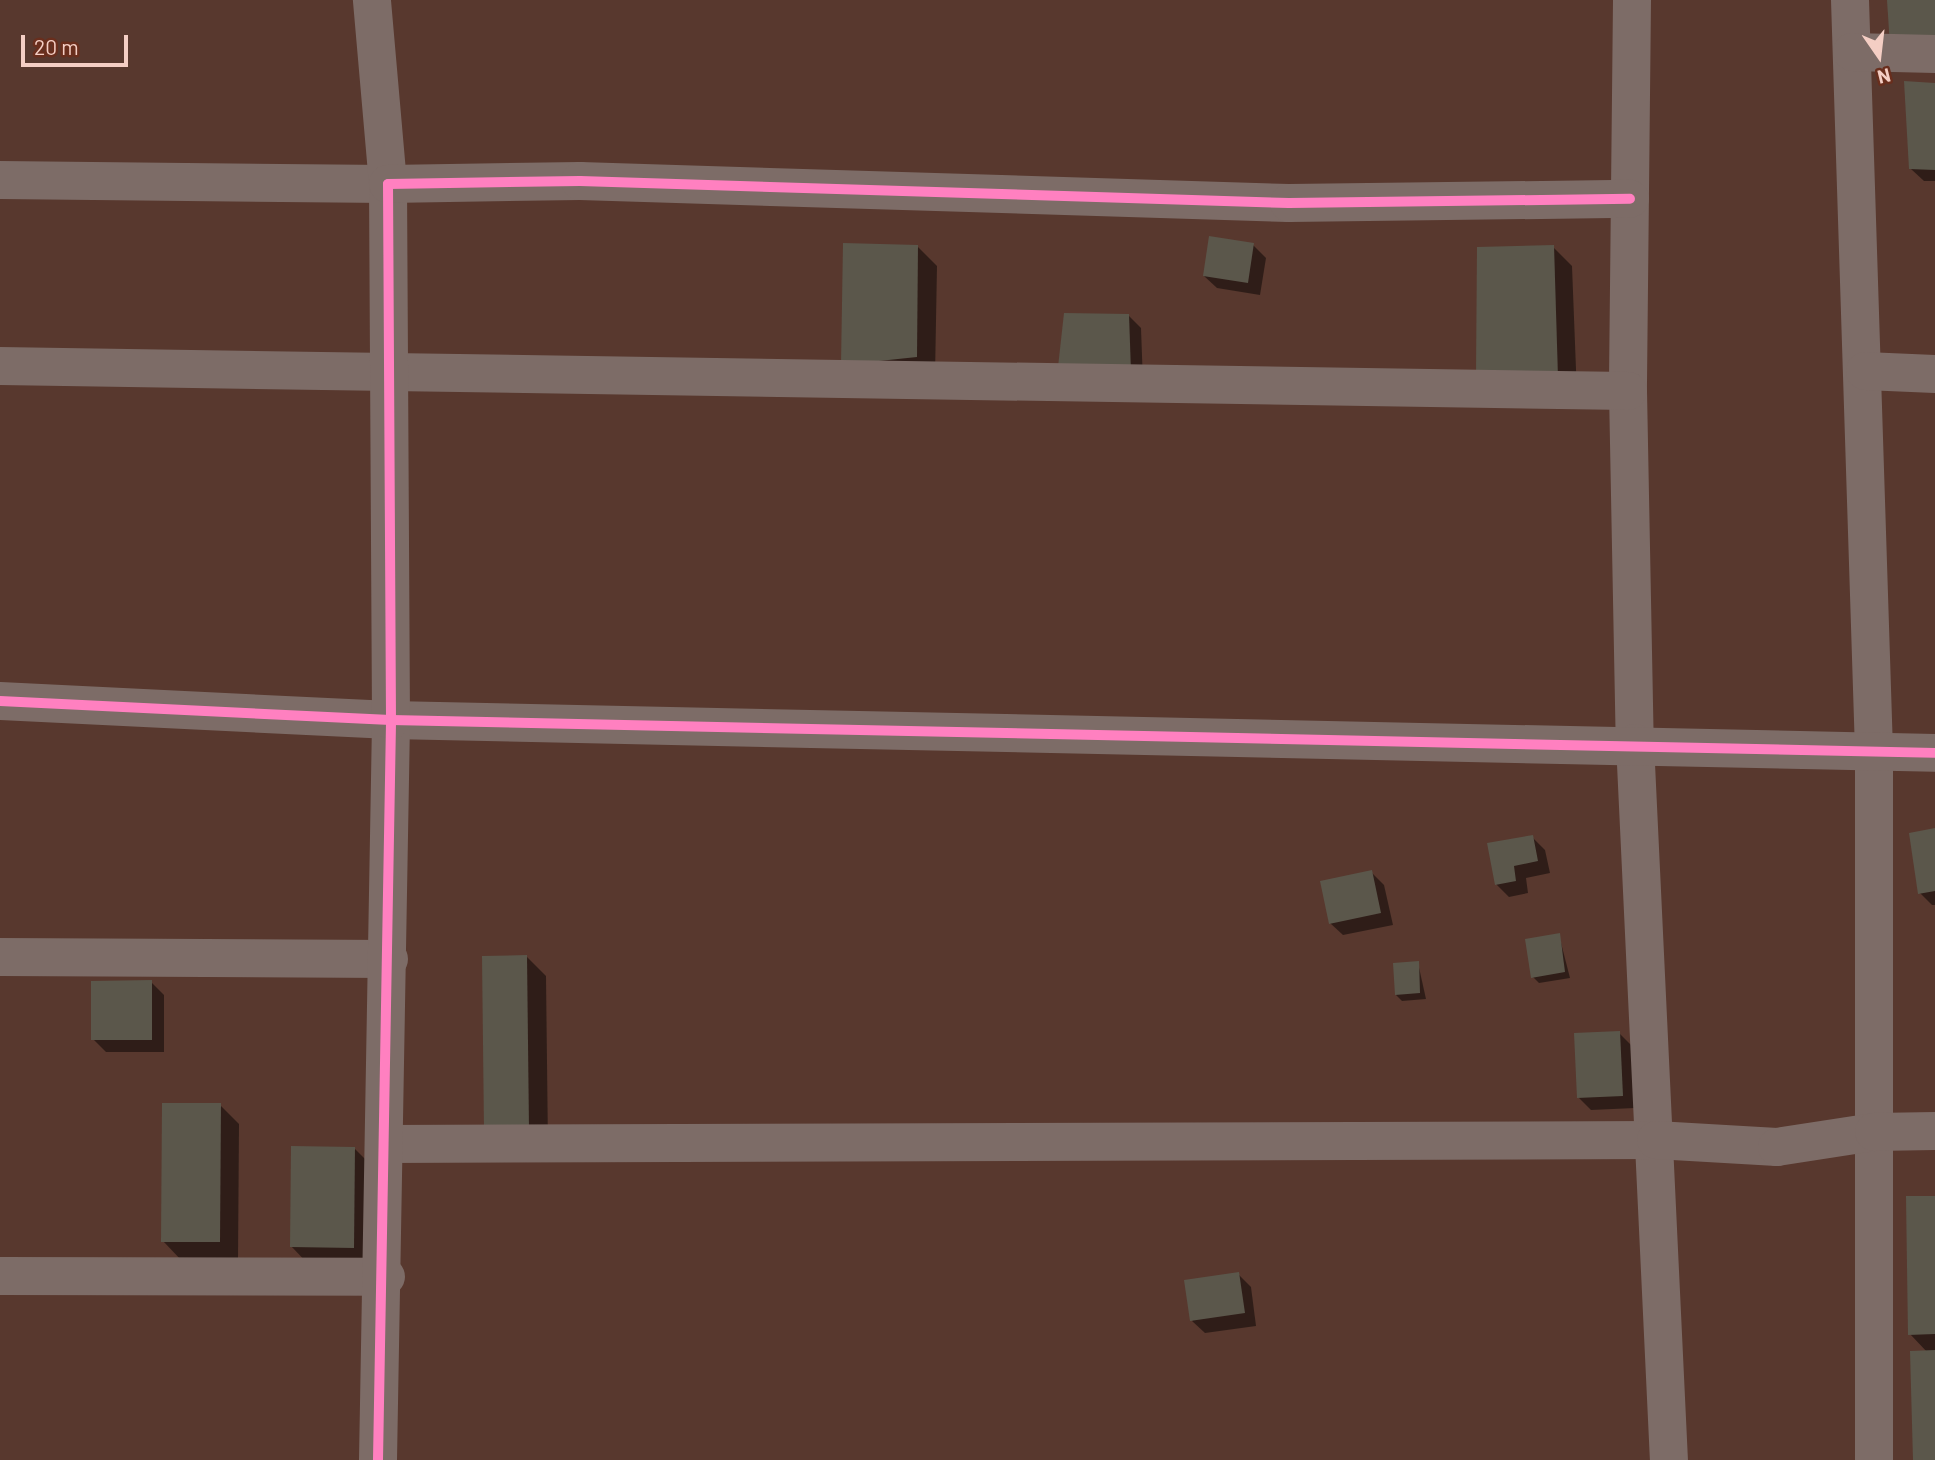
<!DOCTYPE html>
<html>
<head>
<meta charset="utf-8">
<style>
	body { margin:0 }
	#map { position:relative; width:1935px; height:1460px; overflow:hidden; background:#58382e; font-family:Barlow,sans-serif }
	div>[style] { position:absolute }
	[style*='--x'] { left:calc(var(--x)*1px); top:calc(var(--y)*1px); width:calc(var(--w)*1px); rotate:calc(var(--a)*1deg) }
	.shadow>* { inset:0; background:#0007 }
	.building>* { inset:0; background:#5b574b }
	.minor>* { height:38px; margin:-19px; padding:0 19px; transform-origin:19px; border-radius:19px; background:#7d6c67 }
	.cycleway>* { height:10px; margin:-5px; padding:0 5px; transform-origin:5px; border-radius:5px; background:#ff80c0 }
	span { translate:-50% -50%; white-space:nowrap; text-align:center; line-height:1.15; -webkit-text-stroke:7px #692e1d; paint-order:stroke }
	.north { position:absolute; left:1844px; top:21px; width:70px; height:70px; -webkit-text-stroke:5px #692e1d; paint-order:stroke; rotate:166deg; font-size:19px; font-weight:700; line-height:28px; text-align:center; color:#f4cec4 }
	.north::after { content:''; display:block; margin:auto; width:24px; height:32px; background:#f4cec4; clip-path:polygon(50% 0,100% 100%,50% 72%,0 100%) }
	.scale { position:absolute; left:21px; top:35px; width:107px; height:32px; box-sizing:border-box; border:4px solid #f4cec4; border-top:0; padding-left:9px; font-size:21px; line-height:24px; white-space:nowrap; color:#f4cec4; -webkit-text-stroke:5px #692e1d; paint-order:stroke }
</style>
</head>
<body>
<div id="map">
	<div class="shadow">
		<div style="clip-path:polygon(1935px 85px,1935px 181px,1924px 181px,1911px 169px)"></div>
		<div style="clip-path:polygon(1253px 245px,1266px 258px,1260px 295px,1217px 288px,1204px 276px)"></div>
		<div style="clip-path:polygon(918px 247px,937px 266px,935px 376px,862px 384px)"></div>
		<div style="clip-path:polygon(1553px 247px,1572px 266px,1577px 395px,1497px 393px)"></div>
		<div style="clip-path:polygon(1128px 315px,1141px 328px,1143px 383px,1073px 379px)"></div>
		<div style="clip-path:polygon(1935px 830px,1935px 905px,1932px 905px,1920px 893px)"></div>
		<div style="clip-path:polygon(1532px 837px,1545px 850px,1550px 873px,1526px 878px,1528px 893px,1509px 897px,1496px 884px)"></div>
		<div style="clip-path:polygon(1371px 872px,1384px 885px,1393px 925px,1343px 935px,1330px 923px)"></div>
		<div style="clip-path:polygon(1559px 935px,1570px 978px,1539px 983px,1533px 977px)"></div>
		<div style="clip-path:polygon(527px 957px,546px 976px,548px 1147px,505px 1148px)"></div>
		<div style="clip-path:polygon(1418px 963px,1426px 999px,1402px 1001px,1396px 995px)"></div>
		<div style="clip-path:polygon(151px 982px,164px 995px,164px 1052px,106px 1052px,93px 1039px)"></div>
		<div style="clip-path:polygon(1619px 1033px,1632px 1046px,1635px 1108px,1591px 1110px,1578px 1097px)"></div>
		<div style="clip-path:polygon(220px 1105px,239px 1124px,238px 1260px,182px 1261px,163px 1241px)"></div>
		<div style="clip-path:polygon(355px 1149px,374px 1168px,373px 1266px,310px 1266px,291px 1246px)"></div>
		<div style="clip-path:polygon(1935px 1197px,1935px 1460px,1915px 1460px,1927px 1352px,1910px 1334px)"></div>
		<div style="clip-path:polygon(1238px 1274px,1251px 1287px,1256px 1326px,1205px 1333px,1192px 1321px)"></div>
	</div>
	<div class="building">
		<div style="clip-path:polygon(1887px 0,1935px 0,1935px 47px,1890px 46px)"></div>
		<div style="clip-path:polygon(1904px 81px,1935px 83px,1935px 170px,1909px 169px)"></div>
		<div style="clip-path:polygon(1209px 236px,1254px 243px,1248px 283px,1203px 276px)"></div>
		<div style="clip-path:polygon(843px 243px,918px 245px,917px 357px,841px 365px)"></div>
		<div style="clip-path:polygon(1554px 245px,1558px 377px,1476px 375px,1477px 247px)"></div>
		<div style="clip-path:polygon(1064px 313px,1129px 314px,1131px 372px,1058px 367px)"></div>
		<div style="clip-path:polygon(1935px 828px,1935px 891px,1918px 894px,1909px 833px)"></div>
		<div style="clip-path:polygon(1533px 835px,1538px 861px,1514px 866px,1516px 881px,1495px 885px,1487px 843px)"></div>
		<div style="clip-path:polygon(1372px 870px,1381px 913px,1329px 924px,1320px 881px)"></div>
		<div style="clip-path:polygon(1560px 933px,1565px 972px,1531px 978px,1525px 939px)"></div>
		<div style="clip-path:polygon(527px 955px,529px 1129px,484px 1130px,482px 956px)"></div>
		<div style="clip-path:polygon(1419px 961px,1420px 993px,1395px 995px,1393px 963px)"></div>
		<div style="clip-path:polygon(152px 980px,152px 1040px,91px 1040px,91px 981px)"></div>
		<div style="clip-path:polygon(1620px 1031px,1623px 1096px,1577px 1098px,1574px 1033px)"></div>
		<div style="clip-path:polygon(162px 1103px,221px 1103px,220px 1242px,161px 1242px)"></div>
		<div style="clip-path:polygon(291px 1146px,355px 1147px,354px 1248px,290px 1247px)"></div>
		<div style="clip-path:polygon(1906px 1196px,1935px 1196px,1935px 1334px,1908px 1335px)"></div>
		<div style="clip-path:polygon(1239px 1272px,1245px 1313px,1190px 1321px,1184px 1280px)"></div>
		<div style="clip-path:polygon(1935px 1350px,1935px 1460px,1913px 1460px,1910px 1351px)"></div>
	</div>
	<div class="minor">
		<div style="--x:1632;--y:0;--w:391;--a:90.6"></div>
		<div style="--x:1628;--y:391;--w:352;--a:88.9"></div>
		<div style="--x:1635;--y:743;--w:718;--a:87.29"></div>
		<div style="--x:1850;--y:0;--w:751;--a:88.17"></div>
		<div style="--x:1874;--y:751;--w:709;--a:90"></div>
		<div style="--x:1852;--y:52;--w:83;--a:1.4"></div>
		<div style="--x:0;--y:180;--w:388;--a:0.6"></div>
		<div style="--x:388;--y:184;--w:185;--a:-95"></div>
		<div style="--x:0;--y:366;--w:1628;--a:0.88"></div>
		<div style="--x:1865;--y:371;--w:70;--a:2.5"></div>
		<div style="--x:0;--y:701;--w:391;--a:2.8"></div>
		<div style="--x:391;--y:720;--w:1544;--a:1.22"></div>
		<div style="--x:0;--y:957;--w:389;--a:0.3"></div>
		<div style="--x:387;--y:1144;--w:1269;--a:-0.18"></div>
		<div style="--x:1656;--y:1140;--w:121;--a:3.3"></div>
		<div style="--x:1777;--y:1147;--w:98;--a:-8.8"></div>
		<div style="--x:1874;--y:1132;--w:61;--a:-0.9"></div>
		<div style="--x:0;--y:1276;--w:386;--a:0.1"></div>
		<div style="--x:378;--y:1460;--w:740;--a:-88.99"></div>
		<div style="--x:391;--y:720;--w:536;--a:-90.32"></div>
		<div style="--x:388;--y:184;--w:192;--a:-0.9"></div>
		<div style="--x:580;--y:181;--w:709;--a:1.78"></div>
		<div style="--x:1289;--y:203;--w:341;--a:-0.7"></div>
	</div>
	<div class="cycleway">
		<div style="--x:0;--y:701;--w:391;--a:2.8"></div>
		<div style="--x:391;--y:720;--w:1544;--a:1.22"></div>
		<div style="--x:378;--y:1460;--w:740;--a:-88.99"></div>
		<div style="--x:391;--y:720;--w:536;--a:-90.32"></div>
		<div style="--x:388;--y:184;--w:192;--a:-0.9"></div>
		<div style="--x:580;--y:181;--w:709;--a:1.78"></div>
		<div style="--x:1289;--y:203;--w:341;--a:-0.7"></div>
	</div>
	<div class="north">N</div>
	<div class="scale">20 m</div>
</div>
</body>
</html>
